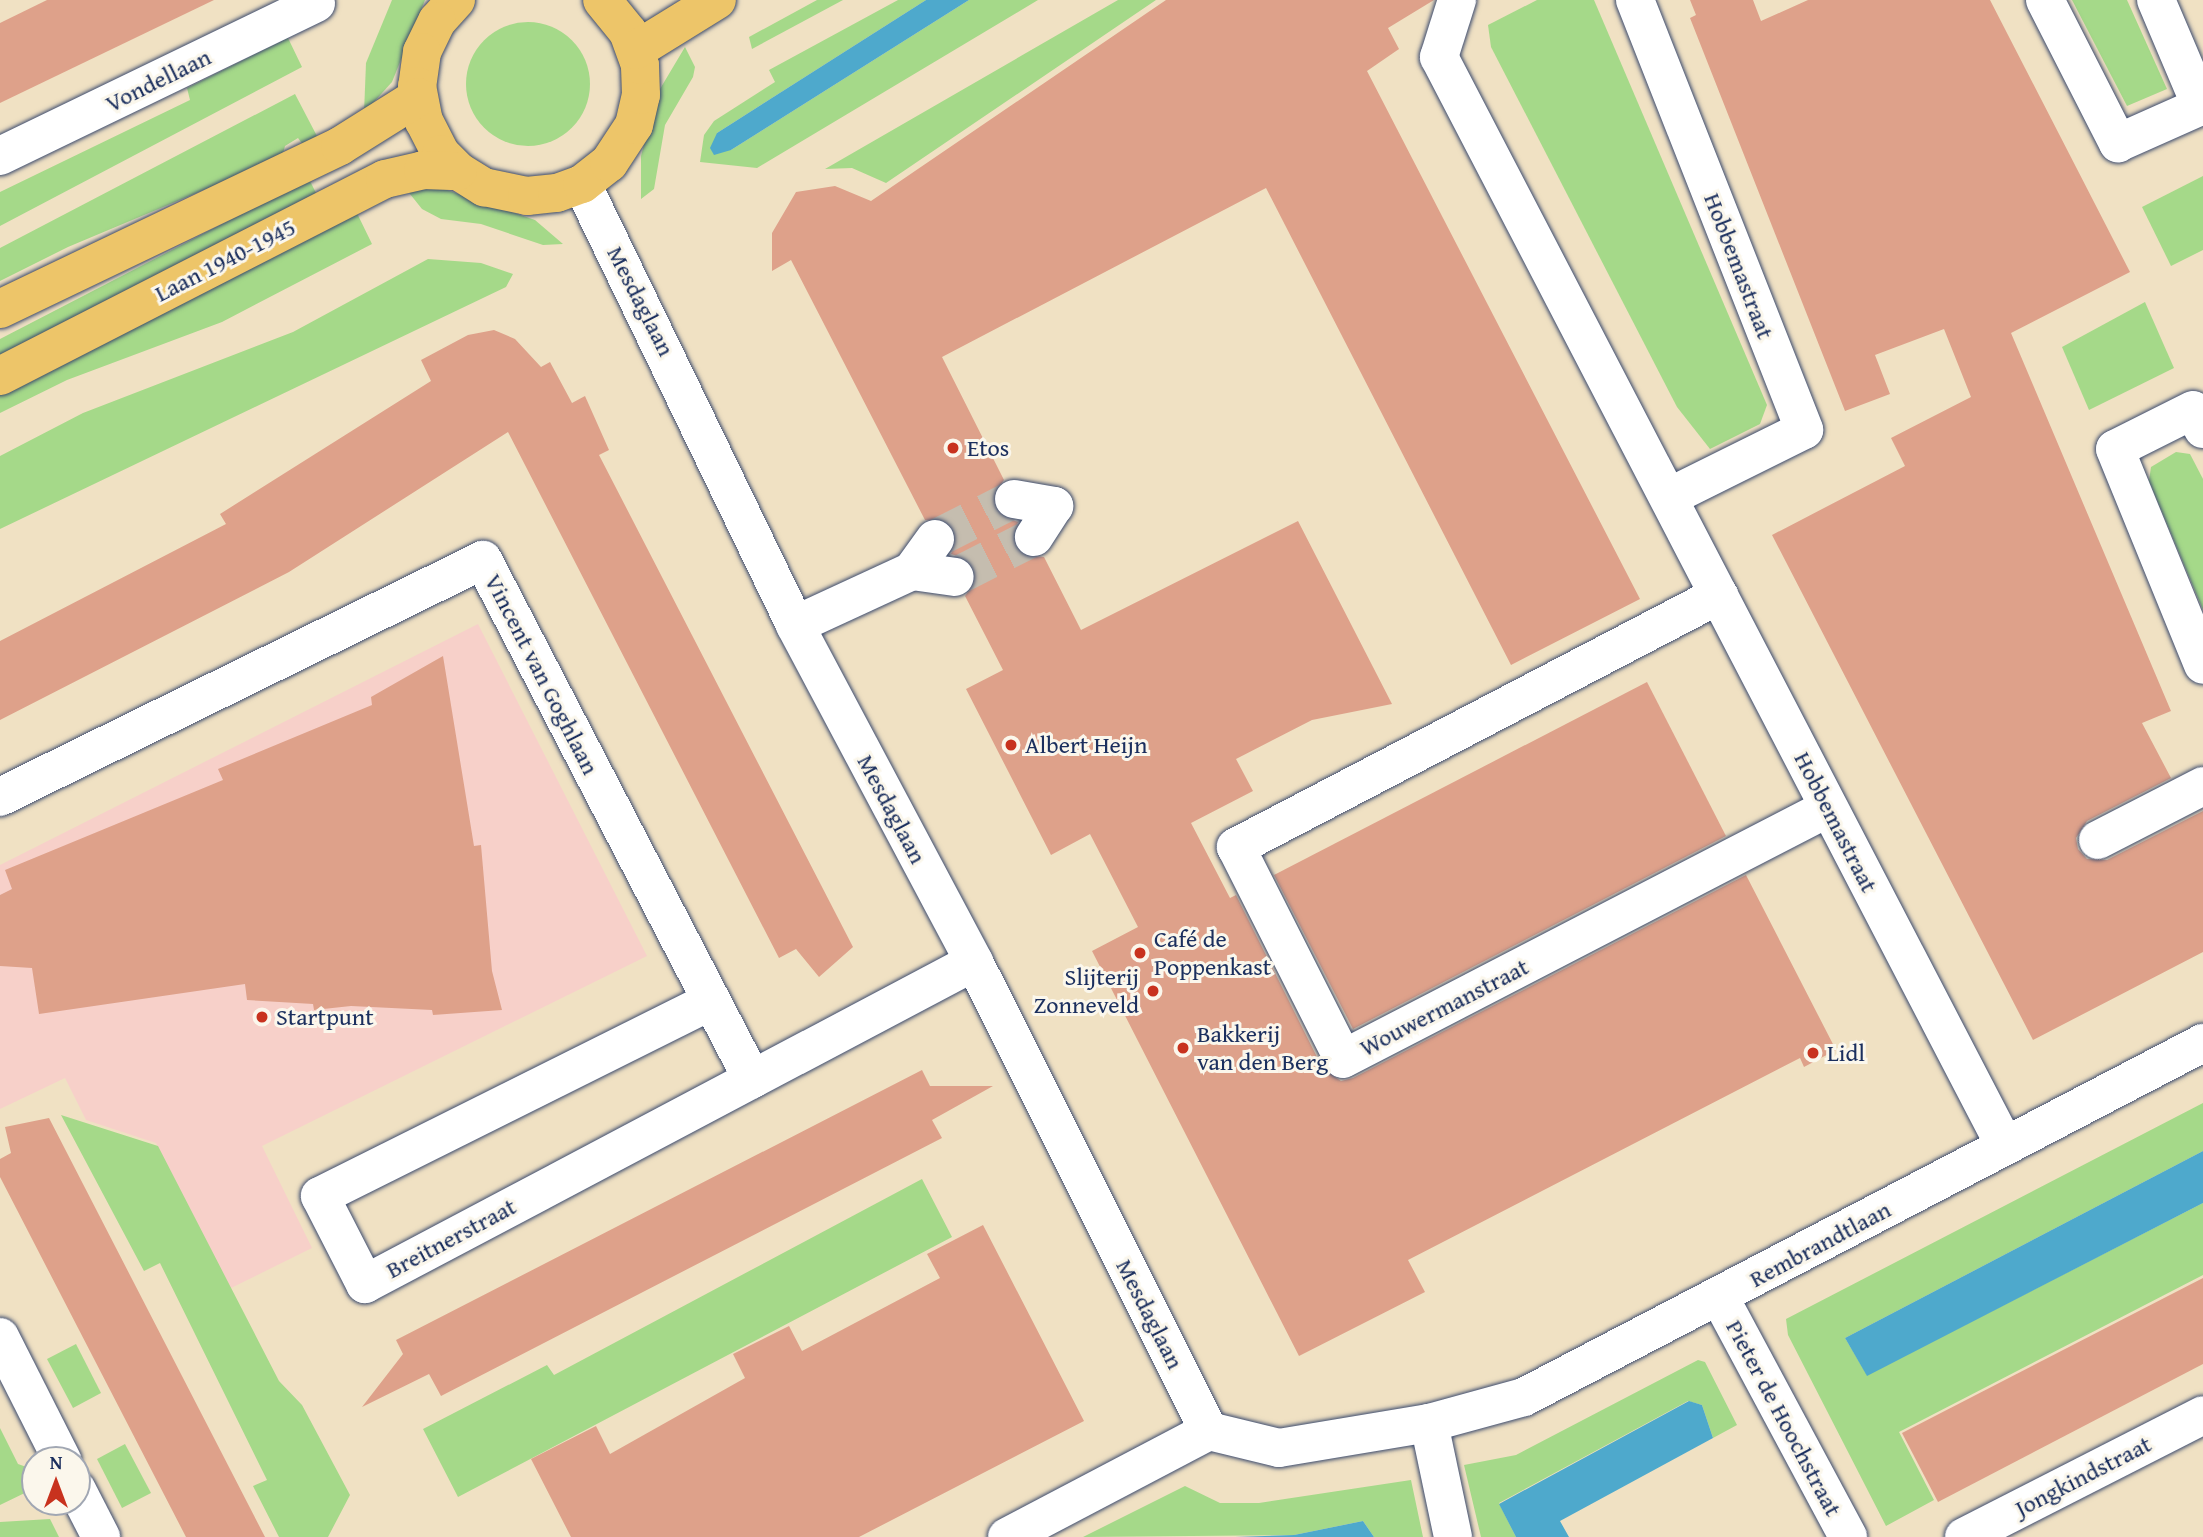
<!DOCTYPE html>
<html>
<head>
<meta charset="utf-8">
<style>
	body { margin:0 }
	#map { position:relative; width:2203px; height:1537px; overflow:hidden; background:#f0e1c3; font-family:"Gentium Book Plus",serif }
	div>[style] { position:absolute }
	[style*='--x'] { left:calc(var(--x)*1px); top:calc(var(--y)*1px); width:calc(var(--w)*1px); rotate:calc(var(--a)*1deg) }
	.built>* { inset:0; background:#f7d0c9 }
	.green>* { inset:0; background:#a5d989 }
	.round { border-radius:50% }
	.water>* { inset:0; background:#4ea9cc }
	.building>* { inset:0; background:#dea18a }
	.minor-tunnel>* { height:38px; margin-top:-19px; transform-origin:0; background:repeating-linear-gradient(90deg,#c5bdaf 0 38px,transparent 0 57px) }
	.roads { filter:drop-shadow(0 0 2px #3b4a6d) drop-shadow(0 0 2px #3b4a6d) }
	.minor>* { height:38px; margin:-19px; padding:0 19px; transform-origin:19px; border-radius:19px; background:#fff }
	.major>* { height:38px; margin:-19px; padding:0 19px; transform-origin:19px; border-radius:19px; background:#edc569 }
	.dots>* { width:19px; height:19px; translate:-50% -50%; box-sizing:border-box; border:4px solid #fbf7ec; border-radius:50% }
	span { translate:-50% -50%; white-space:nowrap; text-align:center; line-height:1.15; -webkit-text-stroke:6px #fbf7ec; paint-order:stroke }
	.street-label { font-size:24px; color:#1b2f5e }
	.poi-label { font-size:24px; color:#1b2f5e }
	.left { translate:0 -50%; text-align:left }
	.right { translate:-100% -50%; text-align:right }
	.north { position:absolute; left:21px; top:1446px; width:70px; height:70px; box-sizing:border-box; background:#fbf7ec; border:2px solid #a1a7b3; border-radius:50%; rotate:0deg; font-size:19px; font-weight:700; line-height:28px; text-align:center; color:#1b2f5e }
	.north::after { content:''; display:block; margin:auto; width:24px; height:32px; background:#c8321e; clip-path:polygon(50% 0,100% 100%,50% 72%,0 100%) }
</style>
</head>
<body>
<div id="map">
	<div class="built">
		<div style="clip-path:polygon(478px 624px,647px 956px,262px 1146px,312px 1248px,229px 1289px,156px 1143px,86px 1120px,65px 1078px,0 1109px,0 865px)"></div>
	</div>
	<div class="green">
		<div style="clip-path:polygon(392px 0,425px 0,392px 82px,364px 113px,366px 63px)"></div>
		<div style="clip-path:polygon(817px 0,843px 0,752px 49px,749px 37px)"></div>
		<div style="clip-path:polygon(898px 0,926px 0,717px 133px,731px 150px,969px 0,1038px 0,757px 168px,700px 162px,704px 135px,714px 121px,775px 82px,769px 70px)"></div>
		<div style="clip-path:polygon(1118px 0,1156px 0,886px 183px,852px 168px,825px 169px)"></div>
		<div style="clip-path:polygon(1537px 0,1594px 0,1767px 405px,1760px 424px,1710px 449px,1677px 407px,1491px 47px,1488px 25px)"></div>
		<div style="clip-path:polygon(2072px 0,2127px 0,2167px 89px,2127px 106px)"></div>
		<div class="round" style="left:466px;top:22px;width:124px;height:124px"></div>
		<div style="clip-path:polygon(288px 38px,302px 67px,0 226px,0 192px,190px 100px,187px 88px)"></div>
		<div style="clip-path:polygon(685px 47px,695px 67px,693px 77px,665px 125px,654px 189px,641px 199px,641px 156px,657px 94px)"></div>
		<div style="clip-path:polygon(295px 94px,318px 138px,304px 146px,298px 138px,285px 146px,282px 157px,68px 247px,0 281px,0 248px)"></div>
		<div style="clip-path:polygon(2203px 176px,2203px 250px,2171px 266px,2142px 207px)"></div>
		<div style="clip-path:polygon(309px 179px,317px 195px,0 358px,0 339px)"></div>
		<div style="clip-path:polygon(441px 188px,535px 220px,563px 244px,543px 245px,481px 224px,441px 219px,422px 209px,406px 189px)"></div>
		<div style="clip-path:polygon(354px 207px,372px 244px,222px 322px,67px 380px,0 413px,0 390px)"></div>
		<div style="clip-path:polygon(428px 259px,481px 263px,513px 274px,506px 287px,0 529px,0 456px,83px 413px,293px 332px)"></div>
		<div style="clip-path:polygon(2145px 302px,2174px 368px,2089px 410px,2062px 347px)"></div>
		<div style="clip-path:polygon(2176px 452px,2190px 454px,2203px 479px,2203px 610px,2149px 481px,2151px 467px)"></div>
		<div style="clip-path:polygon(2203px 1103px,2203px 1151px,1845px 1338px,1867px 1375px,2203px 1203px,2203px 1275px,1899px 1432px,1934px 1500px,1886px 1526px,1788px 1335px,1786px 1319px)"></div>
		<div style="clip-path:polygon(61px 1115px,158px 1146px,279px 1381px,302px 1405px,350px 1495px,328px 1537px,279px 1537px,253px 1486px,267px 1480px,160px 1263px,144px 1271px)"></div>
		<div style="clip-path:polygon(922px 1179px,952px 1237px,458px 1497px,423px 1429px,547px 1365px,554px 1375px)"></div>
		<div style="clip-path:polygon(76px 1344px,101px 1393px,73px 1408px,47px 1359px)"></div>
		<div style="clip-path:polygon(1698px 1360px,1705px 1362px,1737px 1425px,1713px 1438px,1702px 1405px,1688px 1401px,1499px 1503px,1516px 1537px,1481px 1537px,1464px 1465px,1516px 1455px)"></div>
		<div style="clip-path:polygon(0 1428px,18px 1464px,35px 1470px,35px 1488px,0 1505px)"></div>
		<div style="clip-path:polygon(125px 1444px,151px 1493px,122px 1508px,97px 1459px)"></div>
		<div style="clip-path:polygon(1411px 1480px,1423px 1537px,1374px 1537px,1363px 1521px,1294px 1535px,1083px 1537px,1185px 1486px,1220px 1503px,1259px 1503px)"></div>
		<div style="clip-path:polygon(50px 1519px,59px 1537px,0 1537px,0 1522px)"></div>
	</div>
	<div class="water">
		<div style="clip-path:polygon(926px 0,969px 0,731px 150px,714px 155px,710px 148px,717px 133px)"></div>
		<div style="clip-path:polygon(2203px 1151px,2203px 1203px,1867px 1376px,1845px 1338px)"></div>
		<div style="clip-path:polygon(1689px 1401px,1702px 1405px,1713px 1438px,1560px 1521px,1569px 1537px,1516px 1537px,1499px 1504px)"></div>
		<div style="clip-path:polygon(1363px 1521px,1374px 1537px,1235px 1537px,1294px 1535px)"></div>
	</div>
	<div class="building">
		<div style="clip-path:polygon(47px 0,214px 0,0 103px,0 23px)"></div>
		<div style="clip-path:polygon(1166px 0,1434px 0,1388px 28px,1399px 49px,1367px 71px,1640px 599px,1511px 665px,1266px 188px,942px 357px,1004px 480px,993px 495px,994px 507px,1001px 516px,1018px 522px,1012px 537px,1022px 555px,1044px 557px,1081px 630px,1298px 521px,1392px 704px,1312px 720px,1236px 759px,1253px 791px,1191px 823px,1230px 898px,1236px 895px,1323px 1069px,1341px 1081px,1353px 1078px,1746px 875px,1836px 1050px,1804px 1067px,1800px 1058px,1408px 1260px,1425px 1292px,1299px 1356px,1092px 951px,1138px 927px,1090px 834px,1051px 855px,966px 689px,1003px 670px,965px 596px,976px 581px,975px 568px,968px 559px,951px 554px,957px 540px,948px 522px,925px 520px,791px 260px,772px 271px,772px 233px,796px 192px,835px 186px,871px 201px)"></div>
		<div style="clip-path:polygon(1690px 0,1753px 0,1761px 21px,1808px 0,1990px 0,2130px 272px,2011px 333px,2171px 711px,2142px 723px,2171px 778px,2087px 821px,2076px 838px,2078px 849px,2087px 859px,2107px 860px,2203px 811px,2203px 952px,2033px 1040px,1772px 535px,1905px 466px,1891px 438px,1971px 397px,1944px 329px,1875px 355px,1890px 394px,1845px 411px,1690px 18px,1696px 15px)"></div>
		<div style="clip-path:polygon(494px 330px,515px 339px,541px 367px,550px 362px,572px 403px,585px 396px,609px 450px,599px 455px,853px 947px,819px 977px,796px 949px,779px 958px,508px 432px,289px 572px,0 720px,0 641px,226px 524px,220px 514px,431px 381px,421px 360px,468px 335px)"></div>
		<div style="clip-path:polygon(443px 656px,474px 846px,481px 845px,492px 971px,502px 1010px,433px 1015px,432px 1010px,351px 1006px,314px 1010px,313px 1004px,247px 1000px,245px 984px,39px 1014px,32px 968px,0 966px,0 895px,12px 889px,5px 870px,223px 780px,218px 769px,372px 705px,371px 697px)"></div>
		<div style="clip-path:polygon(1647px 682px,1726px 836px,1353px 1029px,1274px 875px)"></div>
		<div style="clip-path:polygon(922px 1070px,930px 1086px,993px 1086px,932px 1120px,942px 1138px,441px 1396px,429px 1374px,362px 1407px,403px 1354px,396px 1340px)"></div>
		<div style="clip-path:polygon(49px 1118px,133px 1281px,265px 1537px,186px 1537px,0 1177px,0 1159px,11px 1153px,5px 1127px)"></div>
		<div style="clip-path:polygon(983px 1225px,1084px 1421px,859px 1537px,571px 1537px,531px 1459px,596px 1426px,610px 1454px,745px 1378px,733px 1354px,789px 1326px,802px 1351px,940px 1278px,927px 1254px)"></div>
		<div style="clip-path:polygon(2203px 1278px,2203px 1364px,1938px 1502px,1902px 1433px)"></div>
	</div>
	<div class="minor-tunnel">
		<div style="--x:935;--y:539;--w:89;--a:-26.9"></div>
		<div style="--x:955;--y:577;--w:89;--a:-26.9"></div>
	</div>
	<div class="roads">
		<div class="minor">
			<div style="--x:1457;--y:0;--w:60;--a:107.5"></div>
			<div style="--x:1439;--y:57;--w:1227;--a:62.54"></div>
			<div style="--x:1635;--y:0;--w:462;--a:68.5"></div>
			<div style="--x:1804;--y:430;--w:151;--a:153.6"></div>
			<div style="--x:2045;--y:0;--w:161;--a:63"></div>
			<div style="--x:2118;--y:143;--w:91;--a:-24"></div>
			<div style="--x:2201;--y:106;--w:115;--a:-113"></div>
			<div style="--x:0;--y:156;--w:351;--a:-25.8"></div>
			<div style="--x:582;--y:184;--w:490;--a:64.2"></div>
			<div style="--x:795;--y:625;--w:382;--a:62"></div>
			<div style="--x:974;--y:962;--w:525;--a:63.39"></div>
			<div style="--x:2203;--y:429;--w:21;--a:-118"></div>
			<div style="--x:2193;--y:410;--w:87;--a:153.4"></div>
			<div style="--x:2115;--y:449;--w:233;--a:67.8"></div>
			<div style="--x:1014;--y:499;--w:41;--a:9.9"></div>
			<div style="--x:1054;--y:506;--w:37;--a:123"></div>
			<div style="--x:935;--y:539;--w:39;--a:126"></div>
			<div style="--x:912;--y:571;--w:43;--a:7.9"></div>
			<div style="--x:1719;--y:595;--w:545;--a:152.45"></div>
			<div style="--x:1236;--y:847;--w:237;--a:63.2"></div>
			<div style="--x:1343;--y:1059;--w:546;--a:-27.36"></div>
			<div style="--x:795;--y:625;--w:129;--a:-24.8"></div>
			<div style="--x:0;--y:797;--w:538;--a:-26.14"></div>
			<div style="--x:483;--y:560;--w:585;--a:62.6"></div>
			<div style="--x:2098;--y:840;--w:118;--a:-27.2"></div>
			<div style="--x:711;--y:1001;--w:437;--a:153.5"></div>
			<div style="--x:320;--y:1196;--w:99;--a:62.9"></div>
			<div style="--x:365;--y:1284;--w:689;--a:-27.87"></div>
			<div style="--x:1720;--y:1298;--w:271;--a:61.8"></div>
			<div style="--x:0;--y:1337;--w:138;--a:63.2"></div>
			<div style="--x:1429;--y:1423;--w:116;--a:78.1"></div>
			<div style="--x:1209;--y:1431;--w:72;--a:13.7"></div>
			<div style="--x:1279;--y:1448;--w:152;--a:-9.5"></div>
			<div style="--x:1429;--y:1423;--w:98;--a:-15.3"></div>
			<div style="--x:1524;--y:1397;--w:766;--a:-27.54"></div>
			<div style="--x:77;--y:1490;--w:53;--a:62.9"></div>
			<div style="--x:1007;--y:1537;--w:228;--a:-27.7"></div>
			<div style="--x:1964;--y:1537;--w:268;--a:-27"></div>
		</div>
		<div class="major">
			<div style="--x:456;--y:0;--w:28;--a:132"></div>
			<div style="--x:437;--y:21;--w:34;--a:116"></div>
			<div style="--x:422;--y:52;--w:34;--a:98"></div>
			<div style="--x:417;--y:86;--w:36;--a:79"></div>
			<div style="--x:424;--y:121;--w:37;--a:63"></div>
			<div style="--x:441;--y:154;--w:24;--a:45"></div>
			<div style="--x:458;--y:171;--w:31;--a:32"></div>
			<div style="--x:484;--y:187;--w:44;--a:11.8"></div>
			<div style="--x:527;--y:196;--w:30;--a:-6"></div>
			<div style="--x:557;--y:193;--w:27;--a:-20"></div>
			<div style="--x:582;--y:184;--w:34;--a:-38"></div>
			<div style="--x:609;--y:163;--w:45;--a:-56.7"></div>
			<div style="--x:634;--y:125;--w:31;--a:-77"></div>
			<div style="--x:641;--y:95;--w:30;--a:-92"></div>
			<div style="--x:640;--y:65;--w:35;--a:-110"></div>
			<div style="--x:628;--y:32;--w:41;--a:-129.1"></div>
			<div style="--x:636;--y:50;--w:95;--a:-31.7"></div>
			<div style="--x:0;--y:309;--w:377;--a:-25.6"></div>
			<div style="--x:340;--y:146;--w:92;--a:-32.1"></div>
			<div style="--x:0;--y:376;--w:432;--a:-27.1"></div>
			<div style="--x:385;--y:179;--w:39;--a:-13"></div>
			<div style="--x:423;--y:170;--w:35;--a:2"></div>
		</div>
	</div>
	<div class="dots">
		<div style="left:953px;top:448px;background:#c8321e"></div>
		<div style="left:1011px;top:745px;background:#c8321e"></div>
		<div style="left:1140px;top:953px;background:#c8321e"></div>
		<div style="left:1153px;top:991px;background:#c8321e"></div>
		<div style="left:262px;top:1017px;background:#c8321e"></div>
		<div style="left:1183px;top:1048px;background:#c8321e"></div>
		<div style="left:1813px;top:1053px;background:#c8321e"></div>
	</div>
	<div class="street-label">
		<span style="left:158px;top:80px;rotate:-26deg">Vondellaan</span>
		<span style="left:225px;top:260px;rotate:-27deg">Laan 1940-1945</span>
		<span style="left:1739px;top:266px;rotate:69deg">Hobbemastraat</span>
		<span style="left:641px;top:301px;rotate:63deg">Mesdaglaan</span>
		<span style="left:542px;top:674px;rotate:63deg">Vincent van Goghlaan</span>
		<span style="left:892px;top:809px;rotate:62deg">Mesdaglaan</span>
		<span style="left:1836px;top:822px;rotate:63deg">Hobbemastraat</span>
		<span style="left:1444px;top:1007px;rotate:-27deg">Wouwermanstraat</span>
		<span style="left:451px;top:1238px;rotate:-28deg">Breitnerstraat</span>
		<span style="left:1820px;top:1244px;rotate:-28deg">Rembrandtlaan</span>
		<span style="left:1150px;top:1314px;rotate:63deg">Mesdaglaan</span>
		<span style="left:1784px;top:1418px;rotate:62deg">Pieter de Hoochstraat</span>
		<span style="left:2083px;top:1476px;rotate:-27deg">Jongkindstraat</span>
	</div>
	<div class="poi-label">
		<span class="left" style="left:967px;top:448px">Etos</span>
		<span class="left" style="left:1025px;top:745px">Albert Heijn</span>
		<span class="left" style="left:1154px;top:953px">Café de<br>Poppenkast</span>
		<span class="right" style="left:1139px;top:991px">Slijterij<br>Zonneveld</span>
		<span class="left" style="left:276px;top:1017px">Startpunt</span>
		<span class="left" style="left:1197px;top:1048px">Bakkerij<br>van den Berg</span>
		<span class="left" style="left:1827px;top:1053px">Lidl</span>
	</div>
	<div class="north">N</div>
</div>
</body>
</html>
